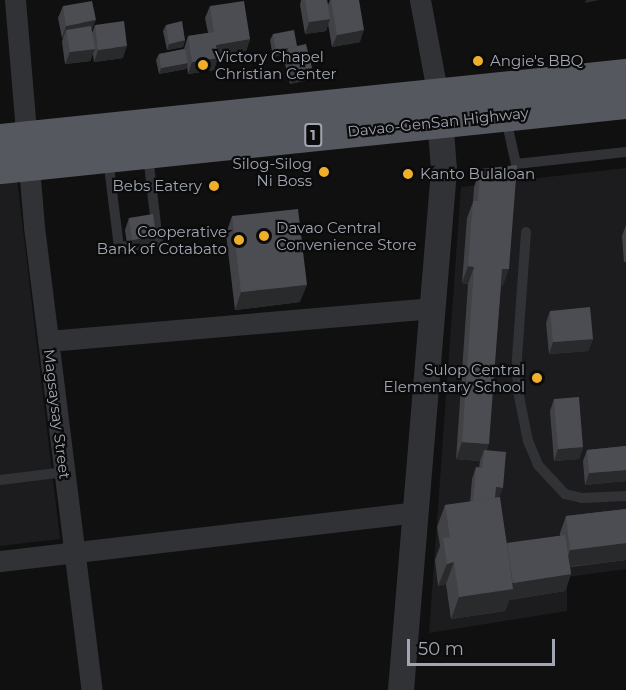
<!DOCTYPE html>
<html>
<head>
<meta charset="utf-8">
<style>
	body { margin:0 }
	#map { position:relative; width:626px; height:690px; overflow:hidden; background:#101011; font-family:Montserrat,sans-serif }
	div>[style] { position:absolute }
	[style*='--x'] { left:calc(var(--x)*1px); top:calc(var(--y)*1px); width:calc(var(--w)*1px); rotate:calc(var(--a)*1deg) }
	.built>* { inset:0; background:#1c1c1e }
	.service>* { height:10px; margin:-5px; padding:0 5px; transform-origin:5px; border-radius:5px; background:#313236 }
	.minor>* { height:21px; margin:-10.5px; padding:0 10.5px; transform-origin:10.5px; border-radius:10.5px; background:#313236 }
	.tertiary>* { height:26px; margin:-13px; padding:0 13px; transform-origin:13px; border-radius:13px; background:#313236 }
	.trunk>* { height:33px; margin:-16.5px; padding:0 16.5px; transform-origin:16.5px; border-radius:16.5px; background:#55585e }
	.wall>* { inset:0; background:#414246 }
	.shaded-wall>* { inset:0; background:#292a2c }
	.building>* { inset:0; background:#4c4d52 }
	.dots>* { width:16px; height:16px; translate:-50% -50%; box-sizing:border-box; border:3px solid #0b0b0c; border-radius:50% }
	span { translate:-50% -50%; white-space:nowrap; text-align:center; line-height:1.15; -webkit-text-stroke:4.5px #0b0b0c; paint-order:stroke }
	.shield-label span { padding:2px 4px; background:#0b0b0c; border:2px solid; border-radius:4px; -webkit-text-stroke-width:0 }
	.shield-label { font-size:14px; color:#a1a6b2; font-weight:700 }
	.poi-label { font-size:15px; color:#a1a6b2 }
	.left { translate:0 -50%; text-align:left }
	.right { translate:-100% -50%; text-align:right }
	.street-label { font-size:15px; color:#a1a6b2 }
	.scale { position:absolute; left:407px; top:639px; width:148px; height:27px; box-sizing:border-box; border:3px solid #a1a6b2; border-top:0; padding-left:8px; font-size:18px; line-height:21px; white-space:nowrap; color:#a1a6b2; -webkit-text-stroke:4px #0b0b0c; paint-order:stroke }
</style>
</head>
<body>
<div id="map">
	<div class="built">
		<div style="clip-path:polygon(626px 168px,626px 569px,567px 577px,567px 611px,429px 633px,461px 187px)"></div>
		<div style="clip-path:polygon(17px 179px,60px 539px,0 546px,0 181px)"></div>
	</div>
	<div class="service">
		<div style="--x:506;--y:119;--w:46;--a:77.5"></div>
		<div style="--x:516;--y:164;--w:111;--a:-6.2"></div>
		<div style="--x:108;--y:159;--w:89;--a:82.9"></div>
		<div style="--x:119;--y:247;--w:39;--a:-7"></div>
		<div style="--x:158;--y:242;--w:87;--a:-96.6"></div>
		<div style="--x:526;--y:232;--w:127;--a:94.1"></div>
		<div style="--x:517;--y:359;--w:32;--a:88"></div>
		<div style="--x:518;--y:391;--w:51;--a:78.7"></div>
		<div style="--x:528;--y:441;--w:26;--a:67"></div>
		<div style="--x:538;--y:465;--w:40;--a:47"></div>
		<div style="--x:565;--y:494;--w:17;--a:13"></div>
		<div style="--x:582;--y:498;--w:44;--a:-2.6"></div>
		<div style="--x:0;--y:480;--w:65;--a:-7"></div>
	</div>
	<div class="minor">
		<div style="--x:15;--y:0;--w:228;--a:85.2"></div>
		<div style="--x:34;--y:227;--w:467;--a:82.9"></div>
		<div style="--x:420;--y:0;--w:98;--a:79.4"></div>
		<div style="--x:48;--y:341;--w:384;--a:-4.9"></div>
		<div style="--x:0;--y:561;--w:418;--a:-6.7"></div>
	</div>
	<div class="tertiary">
		<div style="--x:401;--y:690;--w:522;--a:-85.27"></div>
		<div style="--x:444;--y:170;--w:66;--a:-94.3"></div>
	</div>
	<div class="trunk">
		<div style="--x:0;--y:140;--w:629;--a:-5.93"></div>
		<div style="--x:0;--y:167;--w:629;--a:-5.93"></div>
	</div>
	<div class="wall">
		<div style="clip-path:polygon(301px 0,327px 0,328px 5px,330px 0,359px 0,360px 42px,332px 47px,328px 24px,326px 31px,305px 34px,300px 5px)"></div>
		<div style="clip-path:polygon(63px 6px,92px 31px,92px 33px,95px 25px,123px 58px,94px 62px,93px 54px,90px 61px,65px 64px,62px 42px,63px 38px,62px 38px,58px 18px)"></div>
		<div style="clip-path:polygon(210px 6px,250px 39px,246px 51px,218px 56px,214px 70px,188px 74px,187px 66px,186px 69px,159px 74px,156px 60px,159px 54px,184px 49px,188px 36px,208px 33px,205px 18px)"></div>
		<div style="clip-path:polygon(166px 25px,185px 40px,183px 47px,167px 50px,163px 31px)"></div>
		<div style="clip-path:polygon(273px 34px,297px 46px,308px 80px,290px 84px,284px 60px,286px 54px,273px 57px,270px 40px)"></div>
		<div style="clip-path:polygon(480px 169px,503px 286px,501px 286px,487px 451px,499px 497px,507px 544px,560px 536px,560px 533px,566px 516px,626px 509px,626px 560px,570px 567px,571px 574px,565px 591px,509px 600px,505px 611px,451px 619px,446px 584px,438px 586px,435px 560px,440px 546px,437px 527px,445px 505px,470px 502px,472px 479px,476px 467px,479px 468px,480px 461px,456px 459px,468px 284px,462px 283px,467px 218px,473px 202px,474px 187px)"></div>
		<div style="clip-path:polygon(232px 216px,300px 302px,235px 310px,226px 234px)"></div>
		<div style="clip-path:polygon(129px 218px,152px 248px,128px 251px,125px 230px)"></div>
		<div style="clip-path:polygon(626px 225px,626px 262px,624px 262px,622px 236px)"></div>
		<div style="clip-path:polygon(550px 311px,593px 339px,588px 351px,549px 354px,546px 323px)"></div>
		<div style="clip-path:polygon(554px 399px,583px 447px,579px 459px,554px 461px,550px 411px)"></div>
		<div style="clip-path:polygon(626px 446px,626px 481px,585px 485px,583px 461px,587px 450px)"></div>
	</div>
	<div class="shaded-wall">
		<div style="clip-path:polygon(586px 0,599px 0,585px 3px)"></div>
		<div style="clip-path:polygon(330px 19px,326px 31px,305px 34px,309px 22px)"></div>
		<div style="clip-path:polygon(96px 20px,91px 32px,66px 30px,63px 38px,62px 38px,66px 26px)"></div>
		<div style="clip-path:polygon(364px 30px,360px 42px,332px 47px,337px 35px)"></div>
		<div style="clip-path:polygon(250px 39px,246px 51px,212px 57px,216px 45px)"></div>
		<div style="clip-path:polygon(185px 40px,183px 47px,167px 50px,169px 44px)"></div>
		<div style="clip-path:polygon(127px 46px,123px 58px,94px 62px,98px 50px)"></div>
		<div style="clip-path:polygon(288px 48px,286px 54px,273px 57px,276px 51px)"></div>
		<div style="clip-path:polygon(95px 49px,90px 61px,65px 64px,70px 52px)"></div>
		<div style="clip-path:polygon(218px 58px,214px 70px,188px 74px,192px 62px)"></div>
		<div style="clip-path:polygon(188px 63px,186px 69px,159px 74px,161px 68px)"></div>
		<div style="clip-path:polygon(312px 68px,308px 80px,290px 84px,295px 72px)"></div>
		<div style="clip-path:polygon(156px 236px,152px 248px,128px 251px,132px 240px)"></div>
		<div style="clip-path:polygon(468px 266px,474px 267px,468px 284px,462px 283px)"></div>
		<div style="clip-path:polygon(502px 269px,509px 269px,503px 286px,496px 286px)"></div>
		<div style="clip-path:polygon(307px 285px,300px 302px,235px 310px,241px 292px)"></div>
		<div style="clip-path:polygon(593px 339px,588px 351px,549px 354px,553px 342px)"></div>
		<div style="clip-path:polygon(462px 442px,489px 444px,483px 461px,484px 450px,480px 461px,456px 459px)"></div>
		<div style="clip-path:polygon(583px 447px,579px 459px,554px 461px,558px 449px)"></div>
		<div style="clip-path:polygon(626px 470px,626px 481px,585px 485px,589px 473px)"></div>
		<div style="clip-path:polygon(496px 487px,503px 488px,498px 500px,491px 499px)"></div>
		<div style="clip-path:polygon(626px 543px,626px 560px,564px 567px,570px 550px)"></div>
		<div style="clip-path:polygon(454px 562px,446px 584px,438px 586px,447px 564px)"></div>
		<div style="clip-path:polygon(571px 574px,565px 591px,509px 600px,505px 611px,451px 619px,459px 597px,513px 583px)"></div>
	</div>
	<div class="building">
		<div style="clip-path:polygon(305px 0,327px 0,330px 19px,309px 22px)"></div>
		<div style="clip-path:polygon(331px 0,359px 0,364px 30px,337px 35px)"></div>
		<div style="clip-path:polygon(92px 1px,96px 20px,66px 26px,63px 6px)"></div>
		<div style="clip-path:polygon(244px 1px,250px 39px,216px 45px,218px 58px,192px 62px,188px 36px,214px 32px,210px 6px)"></div>
		<div style="clip-path:polygon(124px 21px,127px 46px,98px 50px,95px 25px)"></div>
		<div style="clip-path:polygon(182px 21px,185px 40px,169px 44px,166px 25px)"></div>
		<div style="clip-path:polygon(91px 26px,95px 49px,70px 52px,66px 30px)"></div>
		<div style="clip-path:polygon(294px 30px,297px 46px,276px 51px,273px 34px)"></div>
		<div style="clip-path:polygon(306px 44px,312px 68px,295px 72px,288px 48px)"></div>
		<div style="clip-path:polygon(185px 49px,188px 63px,161px 68px,159px 54px)"></div>
		<div style="clip-path:polygon(517px 165px,509px 269px,502px 269px,489px 444px,462px 442px,474px 267px,468px 266px,473px 201px,478px 201px,480px 169px)"></div>
		<div style="clip-path:polygon(298px 209px,307px 285px,241px 292px,232px 216px)"></div>
		<div style="clip-path:polygon(153px 214px,156px 236px,132px 240px,129px 218px)"></div>
		<div style="clip-path:polygon(590px 307px,593px 339px,553px 342px,550px 311px)"></div>
		<div style="clip-path:polygon(579px 397px,583px 447px,558px 449px,554px 399px)"></div>
		<div style="clip-path:polygon(626px 446px,626px 470px,589px 473px,587px 450px)"></div>
		<div style="clip-path:polygon(484px 450px,506px 452px,503px 488px,496px 487px,495px 498px,473px 501px,476px 467px,482px 468px)"></div>
		<div style="clip-path:polygon(500px 497px,513px 589px,459px 597px,454px 562px,447px 564px,443px 538px,450px 537px,445px 505px)"></div>
		<div style="clip-path:polygon(626px 509px,626px 543px,570px 550px,566px 516px)"></div>
		<div style="clip-path:polygon(565px 535px,571px 574px,513px 583px,507px 543px)"></div>
	</div>
	<div class="dots">
		<div style="left:478px;top:61px;background:#efaf2b"></div>
		<div style="left:203px;top:65px;background:#efaf2b"></div>
		<div style="left:324px;top:172px;background:#efaf2b"></div>
		<div style="left:408px;top:174px;background:#efaf2b"></div>
		<div style="left:214px;top:186px;background:#efaf2b"></div>
		<div style="left:264px;top:236px;background:#efaf2b"></div>
		<div style="left:239px;top:240px;background:#efaf2b"></div>
		<div style="left:537px;top:378px;background:#efaf2b"></div>
	</div>
	<div class="shield-label">
		<span style="left:313px;top:135px">1</span>
	</div>
	<div class="poi-label">
		<span class="left" style="left:215px;top:65px">Victory Chapel<br>Christian Center</span>
		<span class="left" style="left:490px;top:61px">Angie's BBQ</span>
		<span class="right" style="left:312px;top:172px">Silog-Silog<br>Ni Boss</span>
		<span class="left" style="left:420px;top:174px">Kanto Bulaloan</span>
		<span class="right" style="left:202px;top:186px">Bebs Eatery</span>
		<span class="left" style="left:276px;top:236px">Davao Central<br>Convenience Store</span>
		<span class="right" style="left:227px;top:240px">Cooperative<br>Bank of Cotabato</span>
		<span class="right" style="left:525px;top:378px">Sulop Central<br>Elementary School</span>
	</div>
	<div class="street-label">
		<span style="left:438px;top:122px;rotate:-6deg">Davao-GenSan Highway</span>
		<span style="left:57px;top:414px;rotate:83deg">Magsaysay Street</span>
	</div>
	<div class="scale">50 m</div>
</div>
</body>
</html>
